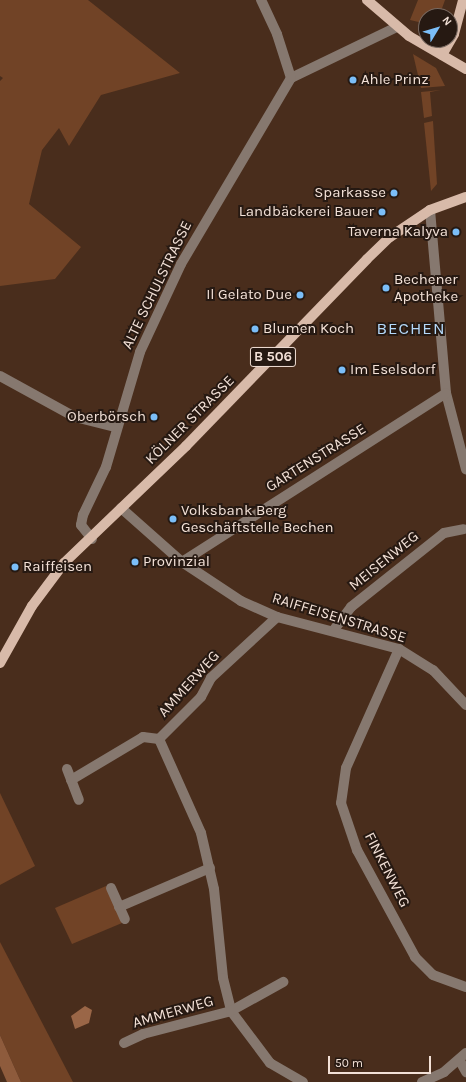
<!DOCTYPE html>
<html>
<head>
<meta charset="utf-8">
<style>
	body { margin:0 }
	#map { position:relative; width:466px; height:1082px; overflow:hidden; background:#492d1c; font-family:Karla,sans-serif }
	div>[style] { position:absolute }
	[style*='--x'] { left:calc(var(--x)*1px); top:calc(var(--y)*1px); width:calc(var(--w)*1px); rotate:calc(var(--a)*1deg) }
	.green>* { inset:0; background:#714326 }
	.forest>* { inset:0; background:#8e5b3c }
	.water>* { inset:0; background:#9a6647 }
	.minor>* { height:10px; margin:-5px; padding:0 5px; transform-origin:5px; border-radius:5px; background:#86786f }
	.major>* { height:10px; margin:-5px; padding:0 5px; transform-origin:5px; border-radius:5px; background:#d8baa9 }
	.dots>* { width:11px; height:11px; translate:-50% -50%; box-sizing:border-box; border:2px solid #261912; border-radius:50% }
	span { translate:-50% -50%; white-space:nowrap; text-align:center; line-height:1.15; -webkit-text-stroke:4px #261912; paint-order:stroke }
	.shield-label span { padding:1px 3px; background:#261912; border:1px solid; border-radius:3px; -webkit-text-stroke-width:0 }
	.shield-label { font-size:14px; color:#f3e1d7; font-weight:700 }
	.poi-label { font-size:15px; color:#f3e1d7 }
	.left { translate:0 -50%; text-align:left }
	.right { translate:-100% -50%; text-align:right }
	.street-label { font-size:15px; color:#f3e1d7 }
	.quarter-label { font-size:17px; color:#b4d9fa; letter-spacing:1px }
	.north { position:absolute; left:418px; top:8px; width:40px; height:40px; box-sizing:border-box; background:#261912; border:1px solid #786961; border-radius:50%; rotate:52deg; font-size:11px; font-weight:700; line-height:16px; text-align:center; color:#f3e1d7 }
	.north::after { content:''; display:block; margin:auto; width:14px; height:18px; background:#7bbef8; clip-path:polygon(50% 0,100% 100%,50% 72%,0 100%) }
	.scale { position:absolute; left:328px; top:1056px; width:103px; height:18px; box-sizing:border-box; border:2px solid #f3e1d7; border-top:0; padding-left:5px; font-size:12px; line-height:14px; white-space:nowrap; color:#f3e1d7; -webkit-text-stroke:3px #261912; paint-order:stroke }
</style>
</head>
<body>
<div id="map">
	<div class="green">
		<div style="clip-path:polygon(0 0,88px 0,180px 73px,101px 95px,69px 146px,59px 128px,42px 150px,29px 204px,81px 247px,55px 279px,0 286px,0 81px,3px 78px,0 76px)"></div>
		<div style="clip-path:polygon(418px 0,445px 0,440px 14px,426px 16px,423px 23px,410px 20px)"></div>
		<div style="clip-path:polygon(413px 54px,436px 68px,445px 86px,421px 88px)"></div>
		<div style="clip-path:polygon(441px 90px,430px 92px,432px 116px,424px 118px,421px 92px)"></div>
		<div style="clip-path:polygon(433px 121px,437px 184px,431px 191px,424px 123px)"></div>
		<div style="clip-path:polygon(0 793px,35px 866px,0 885px)"></div>
		<div style="clip-path:polygon(106px 886px,122px 923px,72px 944px,55px 908px)"></div>
		<div style="clip-path:polygon(0 942px,73px 1082px,21px 1082px,0 1035px)"></div>
	</div>
	<div class="forest">
		<div style="clip-path:polygon(0 1035px,21px 1082px,7px 1082px,0 1066px)"></div>
	</div>
	<div class="water">
		<div style="clip-path:polygon(85px 1006px,92px 1010px,89px 1023px,75px 1029px,71px 1016px)"></div>
	</div>
	<div class="minor">
		<div style="--x:291;--y:78;--w:118;--a:-25.7"></div>
		<div style="--x:430;--y:210;--w:184;--a:85"></div>
		<div style="--x:446;--y:393;--w:79;--a:75.3"></div>
		<div style="--x:0;--y:376;--w:85;--a:28.7"></div>
		<div style="--x:75;--y:417;--w:41;--a:14"></div>
		<div style="--x:121;--y:508;--w:81;--a:41.5"></div>
		<div style="--x:182;--y:562;--w:71;--a:33.5"></div>
		<div style="--x:241;--y:601;--w:39;--a:24"></div>
		<div style="--x:277;--y:617;--w:126;--a:14.7"></div>
		<div style="--x:399;--y:649;--w:40;--a:32"></div>
		<div style="--x:433;--y:670;--w:48;--a:46.7"></div>
		<div style="--x:92;--y:539;--w:18;--a:-128"></div>
		<div style="--x:81;--y:525;--w:10;--a:-79"></div>
		<div style="--x:83;--y:515;--w:53;--a:-64.4"></div>
		<div style="--x:106;--y:467;--w:120;--a:-73.5"></div>
		<div style="--x:140;--y:352;--w:97;--a:-65"></div>
		<div style="--x:181;--y:264;--w:216;--a:-59.4"></div>
		<div style="--x:291;--y:78;--w:46;--a:-107.7"></div>
		<div style="--x:277;--y:34;--w:38;--a:-115"></div>
		<div style="--x:182;--y:562;--w:313;--a:-32.6"></div>
		<div style="--x:277;--y:617;--w:90;--a:137.3"></div>
		<div style="--x:211;--y:678;--w:21;--a:118"></div>
		<div style="--x:201;--y:697;--w:59;--a:135"></div>
		<div style="--x:159;--y:739;--w:103;--a:65.9"></div>
		<div style="--x:201;--y:833;--w:57;--a:76.9"></div>
		<div style="--x:214;--y:889;--w:89;--a:84.2"></div>
		<div style="--x:223;--y:978;--w:34;--a:76"></div>
		<div style="--x:231;--y:1011;--w:65;--a:53.1"></div>
		<div style="--x:270;--y:1063;--w:38;--a:30"></div>
		<div style="--x:333;--y:631;--w:30;--a:-53"></div>
		<div style="--x:351;--y:607;--w:119;--a:-38.5"></div>
		<div style="--x:444;--y:533;--w:20;--a:-11"></div>
		<div style="--x:399;--y:649;--w:130;--a:114"></div>
		<div style="--x:346;--y:768;--w:35;--a:98"></div>
		<div style="--x:341;--y:803;--w:50;--a:71.2"></div>
		<div style="--x:357;--y:850;--w:122;--a:61.5"></div>
		<div style="--x:415;--y:957;--w:25;--a:45"></div>
		<div style="--x:433;--y:975;--w:35;--a:20"></div>
		<div style="--x:67;--y:769;--w:33;--a:69"></div>
		<div style="--x:71;--y:780;--w:84;--a:-30.8"></div>
		<div style="--x:143;--y:737;--w:16;--a:7"></div>
		<div style="--x:111;--y:888;--w:34;--a:66"></div>
		<div style="--x:119;--y:907;--w:99;--a:-23.2"></div>
		<div style="--x:124;--y:1043;--w:21;--a:-25"></div>
		<div style="--x:143;--y:1034;--w:91;--a:-14.6"></div>
		<div style="--x:231;--y:1011;--w:60;--a:-29.1"></div>
		<div style="--x:460;--y:1061;--w:13;--a:61"></div>
		<div style="--x:422;--y:1082;--w:24;--a:-24"></div>
		<div style="--x:444;--y:1072;--w:29;--a:-41"></div>
	</div>
	<div class="major">
		<div style="--x:367;--y:0;--w:55;--a:40.6"></div>
		<div style="--x:409;--y:36;--w:66;--a:30.1"></div>
		<div style="--x:442;--y:55;--w:24;--a:-60"></div>
		<div style="--x:454;--y:34;--w:35;--a:-75"></div>
		<div style="--x:0;--y:663;--w:65;--a:-60.7"></div>
		<div style="--x:32;--y:606;--w:54;--a:-53.3"></div>
		<div style="--x:64;--y:563;--w:169;--a:-43.8"></div>
		<div style="--x:186;--y:446;--w:260;--a:-45.9"></div>
		<div style="--x:367;--y:259;--w:32;--a:-44"></div>
		<div style="--x:390;--y:237;--w:48;--a:-34"></div>
		<div style="--x:430;--y:210;--w:38;--a:-20"></div>
	</div>
	<div class="dots">
		<div style="left:353px;top:80px;background:#7bbef8"></div>
		<div style="left:394px;top:193px;background:#7bbef8"></div>
		<div style="left:382px;top:212px;background:#7bbef8"></div>
		<div style="left:456px;top:232px;background:#7bbef8"></div>
		<div style="left:386px;top:288px;background:#7bbef8"></div>
		<div style="left:300px;top:295px;background:#7bbef8"></div>
		<div style="left:255px;top:329px;background:#7bbef8"></div>
		<div style="left:342px;top:370px;background:#7bbef8"></div>
		<div style="left:154px;top:417px;background:#7bbef8"></div>
		<div style="left:173px;top:519px;background:#7bbef8"></div>
		<div style="left:135px;top:562px;background:#7bbef8"></div>
		<div style="left:15px;top:567px;background:#7bbef8"></div>
	</div>
	<div class="shield-label">
		<span style="left:273px;top:357px">B 506</span>
	</div>
	<div class="poi-label">
		<span class="left" style="left:361px;top:80px">Ahle Prinz</span>
		<span class="right" style="left:386px;top:193px">Sparkasse</span>
		<span class="right" style="left:374px;top:212px">Landbäckerei Bauer</span>
		<span class="right" style="left:448px;top:232px">Taverna Kalyva</span>
		<span class="left" style="left:394px;top:288px">Bechener<br>Apotheke</span>
		<span class="right" style="left:292px;top:295px">Il Gelato Due</span>
		<span class="left" style="left:263px;top:329px">Blumen Koch</span>
		<span class="left" style="left:350px;top:370px">Im Eselsdorf</span>
		<span class="right" style="left:146px;top:417px">Oberbörsch</span>
		<span class="left" style="left:181px;top:519px">Volksbank Berg<br>Geschäftstelle Bechen</span>
		<span class="left" style="left:143px;top:562px">Provinzial</span>
		<span class="left" style="left:23px;top:567px">Raiffeisen</span>
	</div>
	<div class="street-label">
		<span style="left:157px;top:285px;rotate:-64deg">ALTE SCHULSTRASSE</span>
		<span style="left:190px;top:420px;rotate:-45deg">KÖLNER STRASSE</span>
		<span style="left:316px;top:458px;rotate:-32deg">GARTENSTRASSE</span>
		<span style="left:384px;top:561px;rotate:-39deg">MEISENWEG</span>
		<span style="left:339px;top:618px;rotate:17deg">RAIFFEISENSTRASSE</span>
		<span style="left:189px;top:684px;rotate:-48deg">AMMERWEG</span>
		<span style="left:387px;top:870px;rotate:63deg">FINKENWEG</span>
		<span style="left:173px;top:1012px;rotate:-16deg">AMMERWEG</span>
	</div>
	<div class="quarter-label">
		<span style="left:411px;top:329px">BECHEN</span>
	</div>
	<div class="north">N</div>
	<div class="scale">50 m</div>
</div>
</body>
</html>
